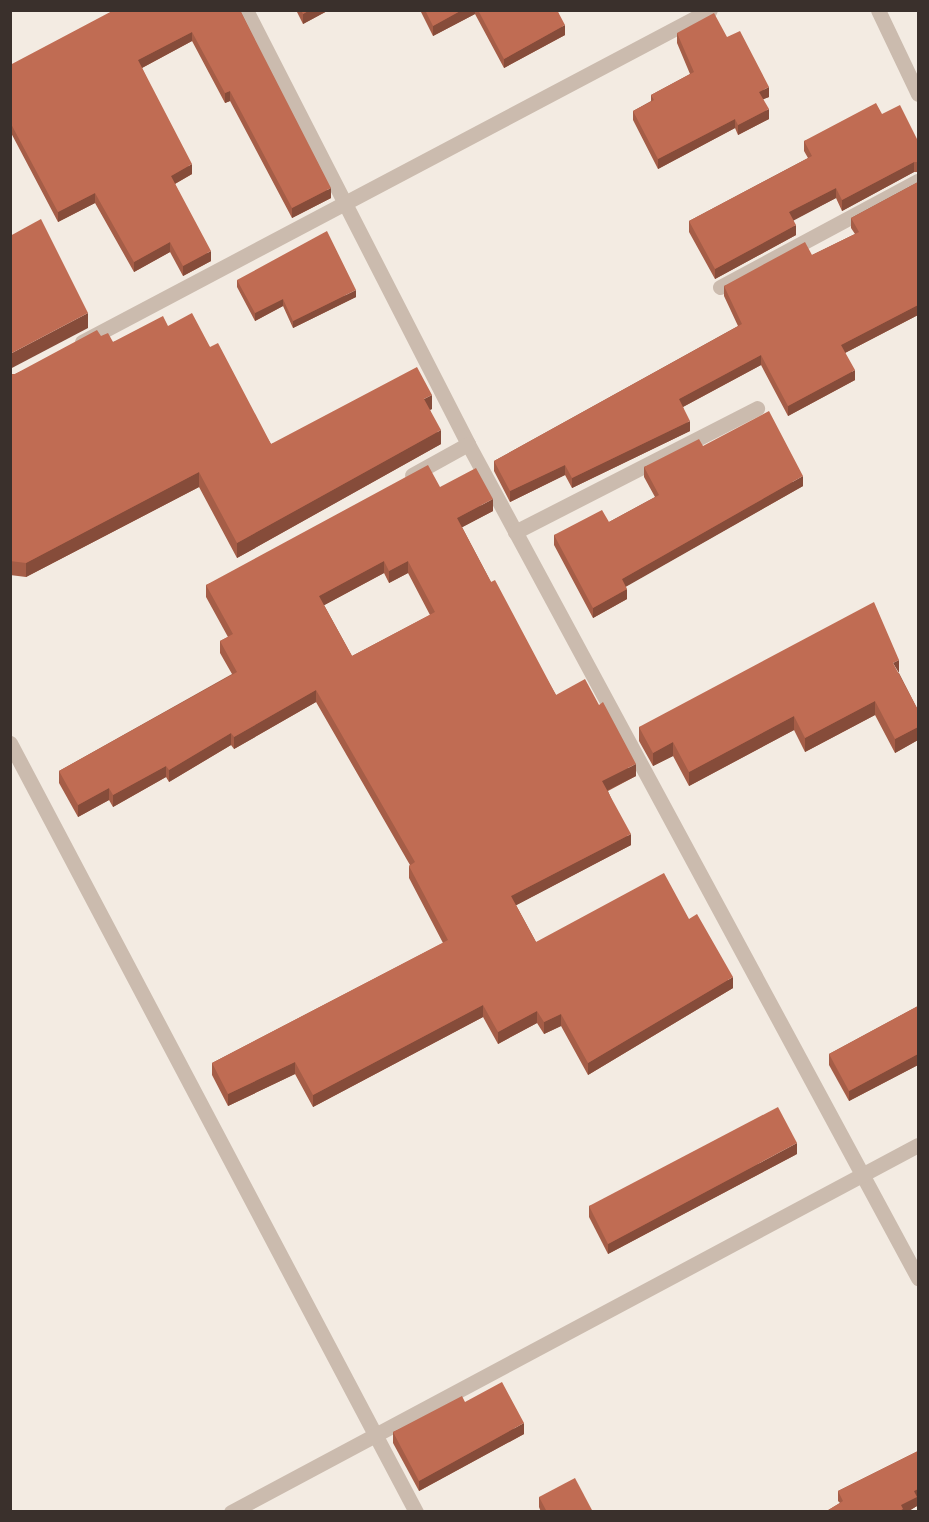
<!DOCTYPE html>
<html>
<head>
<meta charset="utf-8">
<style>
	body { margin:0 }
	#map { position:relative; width:929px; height:1522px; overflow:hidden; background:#f3ebe2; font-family:"Exo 2",sans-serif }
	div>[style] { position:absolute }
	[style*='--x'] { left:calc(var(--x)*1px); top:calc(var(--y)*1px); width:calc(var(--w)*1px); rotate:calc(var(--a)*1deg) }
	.street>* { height:15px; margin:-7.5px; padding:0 7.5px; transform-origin:7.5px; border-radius:7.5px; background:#cbbbae }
	.wall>* { inset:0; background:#a55d47 }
	.shaded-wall>* { inset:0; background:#864c3a }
	.building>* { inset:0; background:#c06c53 }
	span { translate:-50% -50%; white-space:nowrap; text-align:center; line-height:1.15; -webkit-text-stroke:5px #faf5ef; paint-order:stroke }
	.frame { position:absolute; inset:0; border:12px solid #3a302c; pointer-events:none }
</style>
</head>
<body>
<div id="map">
	<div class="street">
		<div style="--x:246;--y:10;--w:487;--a:62.9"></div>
		<div style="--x:468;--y:444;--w:948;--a:61.65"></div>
		<div style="--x:878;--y:10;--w:93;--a:64.5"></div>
		<div style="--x:720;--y:287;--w:225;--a:-28.2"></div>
		<div style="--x:82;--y:342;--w:710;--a:-27.86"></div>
		<div style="--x:412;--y:475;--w:64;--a:-29"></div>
		<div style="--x:515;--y:532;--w:272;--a:-27.1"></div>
		<div style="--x:10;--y:743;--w:870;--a:62.17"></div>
		<div style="--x:231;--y:1512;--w:779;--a:-28.11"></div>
	</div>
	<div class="wall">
		<div style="clip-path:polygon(240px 10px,331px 198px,292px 218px,230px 101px,225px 103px,192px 41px,142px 68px,192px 174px,175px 184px,211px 261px,183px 276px,170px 252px,134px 272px,95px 203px,58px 222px,10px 131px,10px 65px)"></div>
		<div style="clip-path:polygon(296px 10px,329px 10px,303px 24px)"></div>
		<div style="clip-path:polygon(420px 10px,561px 10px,558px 12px,565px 35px,504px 68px,475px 14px,433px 36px)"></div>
		<div style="clip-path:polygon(677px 33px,727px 37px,769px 97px,763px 99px,769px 119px,738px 135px,735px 128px,658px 169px,633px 120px,633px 111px,651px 101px,651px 95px,690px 74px,677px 43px)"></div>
		<div style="clip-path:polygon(882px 114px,918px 141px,918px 172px,914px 172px,842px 211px,836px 198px,793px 220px,796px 235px,715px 279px,689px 232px,689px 221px,808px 158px,804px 151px,804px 141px)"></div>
		<div style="clip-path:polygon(918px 182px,918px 315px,845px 353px,855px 380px,788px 416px,761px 365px,683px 407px,690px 431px,572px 488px,565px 475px,510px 502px,494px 471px,494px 461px,738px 326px,724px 296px,724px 286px,812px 255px,855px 234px,851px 228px,851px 218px)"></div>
		<div style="clip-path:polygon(237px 280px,356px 297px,293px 328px,283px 306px,255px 321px,237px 287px)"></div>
		<div style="clip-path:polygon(168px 326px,210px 347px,271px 444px,432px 409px,430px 410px,441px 444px,237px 558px,199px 487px,26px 577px,10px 575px,10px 374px,15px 374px,101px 336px,113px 342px)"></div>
		<div style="clip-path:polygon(703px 446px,803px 486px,626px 586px,627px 599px,593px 618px,554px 545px,554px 535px,609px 522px,655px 497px,644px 477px,644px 467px)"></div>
		<div style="clip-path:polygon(evenodd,440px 487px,493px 511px,462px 527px,491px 582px,556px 695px,636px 776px,608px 791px,631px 845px,516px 905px,536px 942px,689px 919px,733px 988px,588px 1075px,561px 1026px,544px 1034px,537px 1023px,498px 1044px,483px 1017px,313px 1107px,295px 1074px,228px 1106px,212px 1075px,212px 1063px,443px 943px,409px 878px,409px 866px,410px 865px,316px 702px,234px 749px,231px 745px,169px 782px,166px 777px,113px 807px,109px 800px,78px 817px,59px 783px,59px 771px,232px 674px,220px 653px,220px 641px,228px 637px,206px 597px,206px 585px,440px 487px,384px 573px,389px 583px,408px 573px,430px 615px,352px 656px,324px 605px,384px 573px)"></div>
		<div style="clip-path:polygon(899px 673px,918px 710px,918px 740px,895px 753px,875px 715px,805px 752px,794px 730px,689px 786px,673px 756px,653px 766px,639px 741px,639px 727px)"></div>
		<div style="clip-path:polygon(918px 1006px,918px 1065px,849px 1101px,829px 1065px,829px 1054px)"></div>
		<div style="clip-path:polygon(797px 1154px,608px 1254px,589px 1217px,589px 1206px)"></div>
		<div style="clip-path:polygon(465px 1402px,524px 1434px,419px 1491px,393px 1443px,393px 1432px)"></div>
		<div style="clip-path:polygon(918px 1451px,918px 1499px,917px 1500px,917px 1506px,907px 1512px,825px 1512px,840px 1503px,838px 1501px,838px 1491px)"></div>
		<div style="clip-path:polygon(539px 1497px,593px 1512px,541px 1512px,539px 1507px)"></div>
	</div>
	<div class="shaded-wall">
		<div style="clip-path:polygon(310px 10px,329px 10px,303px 24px,303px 14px)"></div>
		<div style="clip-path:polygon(462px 10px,475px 10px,475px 14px,433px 36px,433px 26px)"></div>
		<div style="clip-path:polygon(565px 25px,565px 35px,504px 68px,504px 59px)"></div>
		<div style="clip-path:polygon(192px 32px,192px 41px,138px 70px,138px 60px)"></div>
		<div style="clip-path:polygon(769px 87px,769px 97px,759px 101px,759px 92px)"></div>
		<div style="clip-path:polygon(230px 91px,230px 101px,225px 103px,225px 93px)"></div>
		<div style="clip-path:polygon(769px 109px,769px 119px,738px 135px,738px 125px)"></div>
		<div style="clip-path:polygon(735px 119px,735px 128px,658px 169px,658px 159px)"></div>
		<div style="clip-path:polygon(914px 162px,914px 172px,842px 211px,842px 200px)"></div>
		<div style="clip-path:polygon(192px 164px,192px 174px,171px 186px,171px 176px)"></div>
		<div style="clip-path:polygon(331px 188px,331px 198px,292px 218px,292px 208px)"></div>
		<div style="clip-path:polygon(836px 188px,836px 198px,789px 223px,789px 212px)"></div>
		<div style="clip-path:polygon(95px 193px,95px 203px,58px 222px,58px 212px)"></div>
		<div style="clip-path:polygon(796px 225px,796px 235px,715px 279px,715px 269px)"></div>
		<div style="clip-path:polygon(170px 242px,170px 252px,134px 272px,134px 262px)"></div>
		<div style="clip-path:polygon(211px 251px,211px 261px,183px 276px,183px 266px)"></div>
		<div style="clip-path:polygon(356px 290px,356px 297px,293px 328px,293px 321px)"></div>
		<div style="clip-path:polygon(283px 299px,283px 306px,255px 321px,255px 313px)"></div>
		<div style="clip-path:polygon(918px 305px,918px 315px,841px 355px,841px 345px)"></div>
		<div style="clip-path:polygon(88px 313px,88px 328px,10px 369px,10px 354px)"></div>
		<div style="clip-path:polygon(761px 355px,761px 365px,679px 409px,679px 399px)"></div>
		<div style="clip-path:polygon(855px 370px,855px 380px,788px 416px,788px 406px)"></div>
		<div style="clip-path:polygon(432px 395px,432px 409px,424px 413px,424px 399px)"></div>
		<div style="clip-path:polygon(690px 421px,690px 431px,572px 488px,572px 478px)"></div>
		<div style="clip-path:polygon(441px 430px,441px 444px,237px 558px,237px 543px)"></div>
		<div style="clip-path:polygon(565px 465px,565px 475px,510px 502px,510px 491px)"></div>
		<div style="clip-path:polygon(199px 472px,199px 487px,26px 577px,26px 563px)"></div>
		<div style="clip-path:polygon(803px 476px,803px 486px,622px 589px,622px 579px)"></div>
		<div style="clip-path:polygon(493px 499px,493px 511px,457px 530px,457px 518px)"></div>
		<div style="clip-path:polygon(384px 561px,384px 573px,319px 608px,319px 596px)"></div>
		<div style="clip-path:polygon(408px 561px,408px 573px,389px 583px,389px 571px)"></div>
		<div style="clip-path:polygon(627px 589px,627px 599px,593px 618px,593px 608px)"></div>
		<div style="clip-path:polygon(899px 660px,899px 673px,893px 663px)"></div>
		<div style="clip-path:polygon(316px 690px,316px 702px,234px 749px,234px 737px)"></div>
		<div style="clip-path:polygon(875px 701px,875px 715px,805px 752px,805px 738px)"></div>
		<div style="clip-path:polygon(794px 716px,794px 730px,689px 786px,689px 772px)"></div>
		<div style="clip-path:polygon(918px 727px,918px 740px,895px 753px,895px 739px)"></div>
		<div style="clip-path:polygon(231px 733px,231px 745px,169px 782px,169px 770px)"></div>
		<div style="clip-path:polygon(673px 742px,673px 756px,653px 766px,653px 753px)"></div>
		<div style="clip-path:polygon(636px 764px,636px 776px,602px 793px,602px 781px)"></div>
		<div style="clip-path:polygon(166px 766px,166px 777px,113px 807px,113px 795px)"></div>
		<div style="clip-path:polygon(109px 788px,109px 800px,78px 817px,78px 805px)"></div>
		<div style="clip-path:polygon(631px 834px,631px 845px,511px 908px,511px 896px)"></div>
		<div style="clip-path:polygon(733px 977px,733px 988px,588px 1075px,588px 1063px)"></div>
		<div style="clip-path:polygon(483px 1005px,483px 1017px,313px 1107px,313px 1095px)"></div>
		<div style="clip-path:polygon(537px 1011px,537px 1023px,498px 1044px,498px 1032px)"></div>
		<div style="clip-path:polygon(561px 1014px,561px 1026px,544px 1034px,544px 1022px)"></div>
		<div style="clip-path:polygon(918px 1054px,918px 1065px,849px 1101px,849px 1091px)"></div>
		<div style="clip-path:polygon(295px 1062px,295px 1074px,228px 1106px,228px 1094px)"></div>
		<div style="clip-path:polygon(797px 1143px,797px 1154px,608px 1254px,608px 1244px)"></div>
		<div style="clip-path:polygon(524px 1423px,524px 1434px,419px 1491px,419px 1481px)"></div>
		<div style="clip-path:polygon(918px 1489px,918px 1499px,917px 1500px,917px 1506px,907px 1512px,898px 1512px,901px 1505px,914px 1491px)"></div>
	</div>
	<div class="building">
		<div style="clip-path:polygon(114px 10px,240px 10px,331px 188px,292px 208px,230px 91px,225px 93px,192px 32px,138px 60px,192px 164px,171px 176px,211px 251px,183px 266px,170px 242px,134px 262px,95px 193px,58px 212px,10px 122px,10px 65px)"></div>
		<div style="clip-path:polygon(301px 10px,310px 10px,303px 14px)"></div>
		<div style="clip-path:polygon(425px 10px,462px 10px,433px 26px)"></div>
		<div style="clip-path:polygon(478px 10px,557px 10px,565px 25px,504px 59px)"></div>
		<div style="clip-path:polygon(714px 13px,727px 37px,740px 31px,769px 87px,759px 92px,769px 109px,738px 125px,735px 119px,658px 159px,633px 111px,654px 100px,651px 95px,694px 72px,677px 33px)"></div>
		<div style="clip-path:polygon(876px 103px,882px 114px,900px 105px,918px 141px,918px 162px,914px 162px,842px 200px,836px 188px,789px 212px,796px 225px,715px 269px,689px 221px,812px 156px,804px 141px)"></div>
		<div style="clip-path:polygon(918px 182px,918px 305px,841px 345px,855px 370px,788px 406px,761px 355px,679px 399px,690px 421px,572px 478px,565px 465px,510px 491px,494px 461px,742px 324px,724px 286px,805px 242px,812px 255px,859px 232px,851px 218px)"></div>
		<div style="clip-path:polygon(41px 219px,88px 313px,10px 354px,10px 236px)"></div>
		<div style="clip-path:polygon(327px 231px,356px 290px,293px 321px,283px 299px,255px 313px,237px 280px)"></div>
		<div style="clip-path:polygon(192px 313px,210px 347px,218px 343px,271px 444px,417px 367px,432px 395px,424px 399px,441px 430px,237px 543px,199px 472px,26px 563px,10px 561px,10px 374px,15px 374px,97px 330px,101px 336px,108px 333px,113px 342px,163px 316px,168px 326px)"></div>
		<div style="clip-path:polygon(769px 411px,803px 476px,622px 579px,627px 589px,593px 608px,554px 535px,602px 510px,609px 522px,659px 495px,644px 467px,699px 439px,703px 446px)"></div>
		<div style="clip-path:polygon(evenodd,428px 465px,440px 487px,476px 468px,493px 499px,457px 518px,491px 582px,495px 580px,556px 695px,585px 679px,599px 705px,603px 702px,636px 764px,602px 781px,631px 834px,511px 896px,536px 942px,664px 873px,689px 919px,697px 914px,733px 977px,588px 1063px,561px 1014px,544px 1022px,537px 1011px,498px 1032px,483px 1005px,313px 1095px,295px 1062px,228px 1094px,212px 1063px,448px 940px,409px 866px,415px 862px,316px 690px,234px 737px,231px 733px,169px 770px,166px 766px,113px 795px,109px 788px,78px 805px,59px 771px,237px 672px,220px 641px,233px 634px,206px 585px,428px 465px,384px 561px,389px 571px,408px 561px,435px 612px,352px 656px,319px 596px,384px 561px)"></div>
		<div style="clip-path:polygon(874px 602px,899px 660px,893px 663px,918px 710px,918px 727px,895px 739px,875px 701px,805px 738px,794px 716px,689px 772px,673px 742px,653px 753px,639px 727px)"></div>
		<div style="clip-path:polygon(918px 1006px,918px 1054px,849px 1091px,829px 1054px)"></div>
		<div style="clip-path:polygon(778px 1107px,797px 1143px,608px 1244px,589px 1206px)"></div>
		<div style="clip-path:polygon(502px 1382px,524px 1423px,419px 1481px,393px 1432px,462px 1396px,465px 1402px)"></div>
		<div style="clip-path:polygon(918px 1451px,918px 1489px,914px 1491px,917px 1497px,901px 1505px,903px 1509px,898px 1512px,825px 1512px,843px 1501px,838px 1491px)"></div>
		<div style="clip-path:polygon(575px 1478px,593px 1512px,547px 1512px,539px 1497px)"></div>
	</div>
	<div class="frame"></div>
</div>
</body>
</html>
